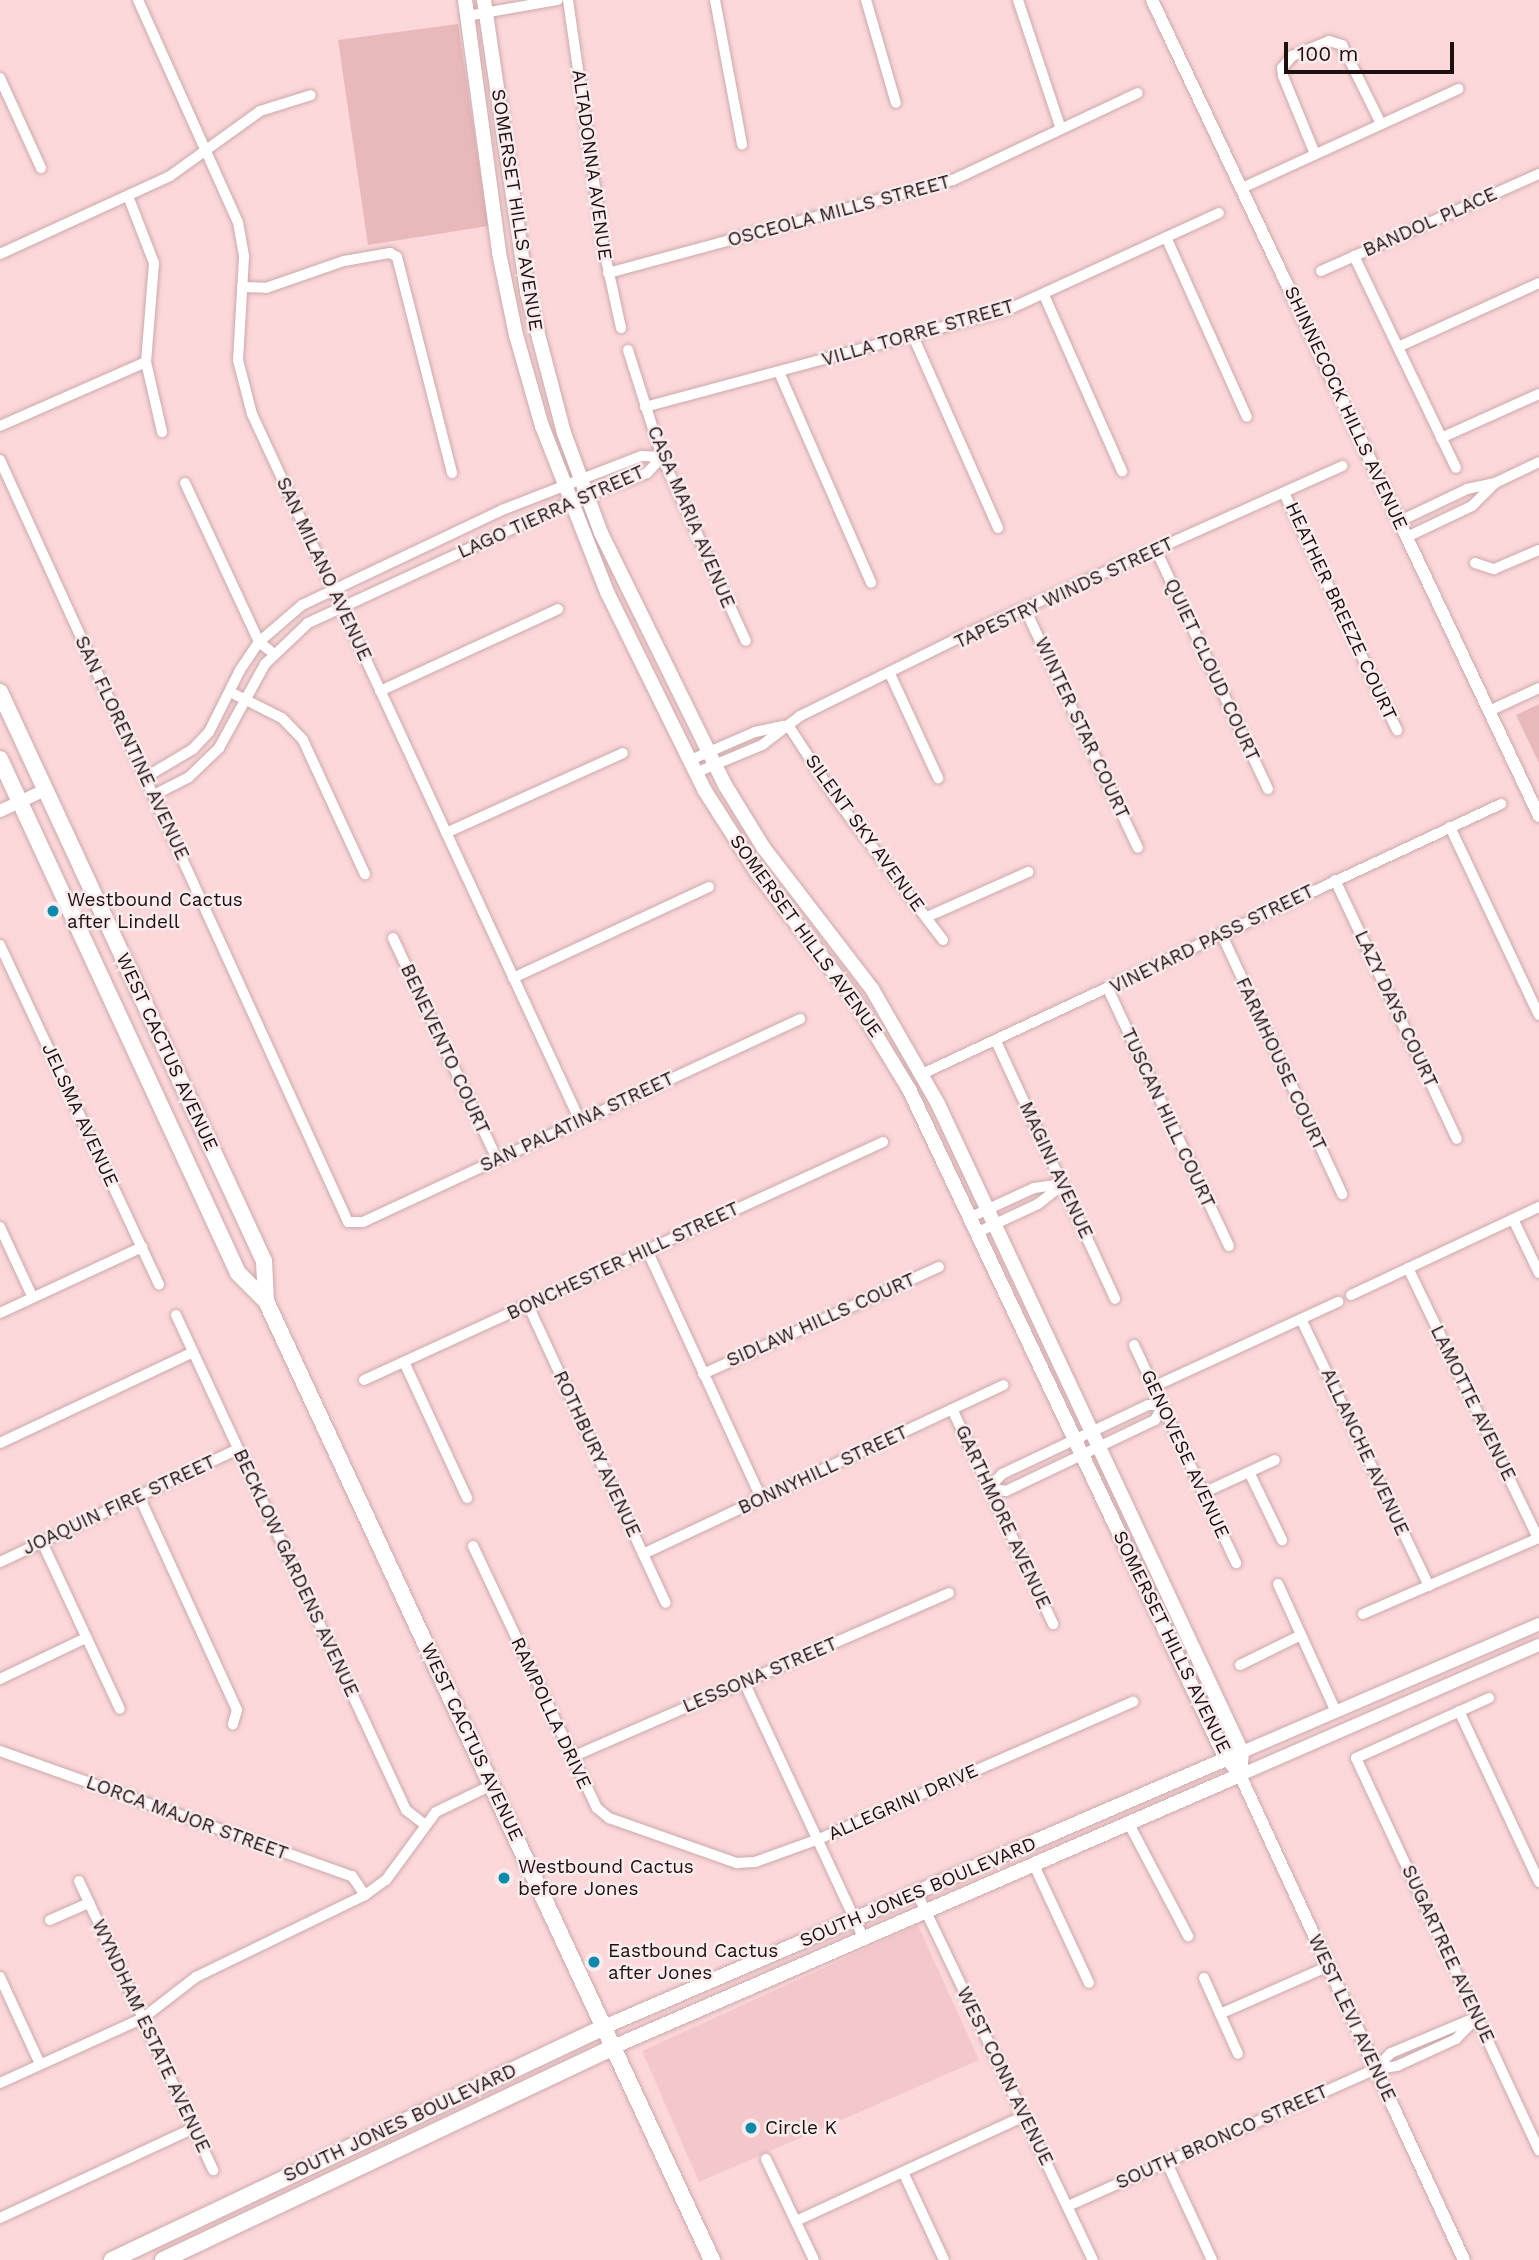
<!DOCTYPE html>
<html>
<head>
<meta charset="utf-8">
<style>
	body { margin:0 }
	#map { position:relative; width:1539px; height:2260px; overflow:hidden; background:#fcd8da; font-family:"Work Sans",sans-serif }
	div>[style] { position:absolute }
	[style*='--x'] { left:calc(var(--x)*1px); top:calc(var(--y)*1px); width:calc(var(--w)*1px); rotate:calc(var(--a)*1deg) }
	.built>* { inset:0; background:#f4c8ca }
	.green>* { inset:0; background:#e8b8bb }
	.roads { filter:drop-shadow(0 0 2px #cca9ab) drop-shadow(0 0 2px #cca9ab) }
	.minor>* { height:10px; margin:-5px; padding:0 5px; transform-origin:5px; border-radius:5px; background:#fff }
	.tertiary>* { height:12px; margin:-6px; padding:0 6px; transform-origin:6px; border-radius:6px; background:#fff }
	.secondary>* { height:14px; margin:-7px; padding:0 7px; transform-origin:7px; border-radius:7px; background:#fff }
	.primary>* { height:16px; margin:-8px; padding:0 8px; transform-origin:8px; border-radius:8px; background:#fff }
	.dots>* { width:19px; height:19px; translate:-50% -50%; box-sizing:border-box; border:4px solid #faebec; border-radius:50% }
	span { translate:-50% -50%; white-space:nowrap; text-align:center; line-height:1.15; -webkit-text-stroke:5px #faebec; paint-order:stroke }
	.street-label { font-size:19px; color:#1c1011 }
	.poi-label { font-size:19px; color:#1c1011 }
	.left { translate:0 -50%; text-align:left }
	.scale { position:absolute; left:1284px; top:42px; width:170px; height:32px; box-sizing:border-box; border:4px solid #1c1011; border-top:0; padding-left:9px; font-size:21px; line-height:24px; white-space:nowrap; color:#1c1011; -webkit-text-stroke:5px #faebec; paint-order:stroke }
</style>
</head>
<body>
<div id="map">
	<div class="built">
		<div style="clip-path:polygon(918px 1925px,979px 2060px,699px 2182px,642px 2051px)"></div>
	</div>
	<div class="green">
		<div style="clip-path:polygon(458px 24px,488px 226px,368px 245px,338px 40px)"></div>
		<div style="clip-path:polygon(1539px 704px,1539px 763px,1516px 715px)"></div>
	</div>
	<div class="roads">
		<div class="minor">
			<div style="--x:138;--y:0;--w:243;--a:65.8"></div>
			<div style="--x:238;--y:222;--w:36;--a:80"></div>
			<div style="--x:244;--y:257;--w:103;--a:93.3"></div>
			<div style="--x:238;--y:360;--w:56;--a:75.5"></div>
			<div style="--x:252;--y:414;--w:779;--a:65.11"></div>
			<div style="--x:568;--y:0;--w:253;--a:81.8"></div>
			<div style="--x:604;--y:250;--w:80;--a:77.7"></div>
			<div style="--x:715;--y:0;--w:147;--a:79.4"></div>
			<div style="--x:866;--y:0;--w:107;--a:73.8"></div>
			<div style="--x:1018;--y:0;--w:136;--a:71.6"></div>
			<div style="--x:467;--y:16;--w:92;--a:-10"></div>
			<div style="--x:0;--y:78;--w:99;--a:65.5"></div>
			<div style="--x:1315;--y:154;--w:84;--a:-112.3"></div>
			<div style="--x:1283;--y:76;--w:8;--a:-97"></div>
			<div style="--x:1282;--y:68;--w:16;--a:-50"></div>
			<div style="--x:1292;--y:56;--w:40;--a:-22"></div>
			<div style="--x:1329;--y:41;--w:14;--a:17"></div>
			<div style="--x:1342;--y:45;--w:88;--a:63.7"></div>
			<div style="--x:1242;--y:188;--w:238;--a:-24.6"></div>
			<div style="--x:128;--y:196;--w:72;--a:68.8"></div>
			<div style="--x:154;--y:263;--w:99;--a:94.6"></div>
			<div style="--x:146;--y:362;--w:72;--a:77.1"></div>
			<div style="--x:1166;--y:237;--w:197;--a:65.8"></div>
			<div style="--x:0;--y:254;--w:187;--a:-24.6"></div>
			<div style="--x:170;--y:176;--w:111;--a:-35.8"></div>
			<div style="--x:260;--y:111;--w:53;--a:-17.4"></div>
			<div style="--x:1354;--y:256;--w:235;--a:64.3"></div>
			<div style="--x:1321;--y:271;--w:239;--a:-24"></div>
			<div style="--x:608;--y:273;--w:357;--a:-15.1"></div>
			<div style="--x:953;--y:180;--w:204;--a:-25.2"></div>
			<div style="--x:242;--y:287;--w:24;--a:2"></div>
			<div style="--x:266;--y:288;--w:83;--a:-19.1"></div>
			<div style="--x:344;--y:261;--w:47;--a:-9.9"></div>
			<div style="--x:390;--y:253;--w:8;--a:30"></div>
			<div style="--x:397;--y:257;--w:223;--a:75.7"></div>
			<div style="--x:1044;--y:295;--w:193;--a:66.1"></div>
			<div style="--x:913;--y:336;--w:210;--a:66.1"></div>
			<div style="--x:1398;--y:347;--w:155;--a:-24.4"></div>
			<div style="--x:628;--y:350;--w:112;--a:72.4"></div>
			<div style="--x:662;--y:457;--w:202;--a:65.5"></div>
			<div style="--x:779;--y:372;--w:230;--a:66.4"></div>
			<div style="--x:645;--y:407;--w:375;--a:-15"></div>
			<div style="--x:1007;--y:310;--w:233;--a:-24.6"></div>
			<div style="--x:0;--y:426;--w:159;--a:-23.7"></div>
			<div style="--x:1441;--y:438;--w:107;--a:-24.2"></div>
			<div style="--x:0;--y:460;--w:838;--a:65.45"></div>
			<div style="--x:348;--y:1222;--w:15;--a:0"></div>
			<div style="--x:363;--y:1222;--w:482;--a:-24.9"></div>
			<div style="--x:185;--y:483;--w:175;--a:65"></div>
			<div style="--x:259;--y:642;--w:18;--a:38"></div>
			<div style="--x:1284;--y:493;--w:263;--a:64.5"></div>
			<div style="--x:1400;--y:521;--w:74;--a:-25.5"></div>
			<div style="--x:1467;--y:489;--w:29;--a:-12"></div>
			<div style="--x:1495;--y:483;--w:49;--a:-25.5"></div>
			<div style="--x:1407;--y:537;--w:72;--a:-25.5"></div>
			<div style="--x:1472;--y:506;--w:33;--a:-45"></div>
			<div style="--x:1156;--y:550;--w:264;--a:64.9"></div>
			<div style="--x:1475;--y:563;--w:20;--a:18"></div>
			<div style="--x:1494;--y:569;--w:49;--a:-22.9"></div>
			<div style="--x:1025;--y:609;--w:264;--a:64.7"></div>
			<div style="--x:890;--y:674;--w:115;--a:65.2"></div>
			<div style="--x:380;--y:691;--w:196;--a:-24.7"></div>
			<div style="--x:230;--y:692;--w:58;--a:26.6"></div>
			<div style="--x:282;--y:718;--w:30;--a:46"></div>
			<div style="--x:303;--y:740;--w:148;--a:65.2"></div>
			<div style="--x:1489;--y:711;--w:55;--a:-24.7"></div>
			<div style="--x:788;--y:725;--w:88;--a:57"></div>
			<div style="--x:836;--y:799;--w:177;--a:52.8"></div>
			<div style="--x:688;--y:761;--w:73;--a:-23.4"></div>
			<div style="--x:755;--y:732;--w:30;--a:-12"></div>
			<div style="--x:695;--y:773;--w:73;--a:-22.7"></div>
			<div style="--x:762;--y:745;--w:48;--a:-37.3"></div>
			<div style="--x:800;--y:716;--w:188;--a:-26.2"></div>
			<div style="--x:969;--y:633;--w:409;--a:-24.1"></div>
			<div style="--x:146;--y:777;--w:55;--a:-30.8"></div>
			<div style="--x:193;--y:749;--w:23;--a:-47"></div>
			<div style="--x:209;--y:732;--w:69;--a:-63.4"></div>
			<div style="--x:240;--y:670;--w:34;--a:-56"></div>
			<div style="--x:259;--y:642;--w:57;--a:-40.7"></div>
			<div style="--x:302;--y:605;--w:221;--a:-25.4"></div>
			<div style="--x:502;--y:510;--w:149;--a:-21.2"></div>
			<div style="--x:641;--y:456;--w:21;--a:3"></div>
			<div style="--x:154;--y:795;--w:39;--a:-27"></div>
			<div style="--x:189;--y:777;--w:42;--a:-44"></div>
			<div style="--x:219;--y:748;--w:96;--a:-61.3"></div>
			<div style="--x:265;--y:664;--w:59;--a:-43.6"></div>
			<div style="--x:308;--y:623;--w:289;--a:-24.8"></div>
			<div style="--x:570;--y:502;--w:82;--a:-20.6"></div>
			<div style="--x:647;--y:473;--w:22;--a:-47"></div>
			<div style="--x:1450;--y:827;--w:208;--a:64.7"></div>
			<div style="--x:446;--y:833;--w:194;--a:-24.3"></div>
			<div style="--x:1335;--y:880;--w:286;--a:64.8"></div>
			<div style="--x:927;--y:917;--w:111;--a:-24"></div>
			<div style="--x:1221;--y:933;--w:288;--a:65.1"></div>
			<div style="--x:393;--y:938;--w:244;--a:64.8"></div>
			<div style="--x:0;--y:945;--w:375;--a:64.9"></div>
			<div style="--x:513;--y:978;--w:216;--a:-24.9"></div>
			<div style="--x:1108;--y:989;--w:284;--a:64.8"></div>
			<div style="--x:996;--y:1041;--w:284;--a:65.2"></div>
			<div style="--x:922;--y:1074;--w:639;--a:-25"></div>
			<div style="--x:971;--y:1217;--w:69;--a:-24.7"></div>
			<div style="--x:1034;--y:1188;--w:28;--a:-8"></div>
			<div style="--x:1513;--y:1219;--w:60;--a:64.3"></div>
			<div style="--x:0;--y:1227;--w:78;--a:65.1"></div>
			<div style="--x:978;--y:1232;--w:66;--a:-25"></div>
			<div style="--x:1038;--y:1204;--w:31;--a:-38"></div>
			<div style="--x:647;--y:1250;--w:273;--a:65.3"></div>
			<div style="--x:1408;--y:1268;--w:300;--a:64.3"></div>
			<div style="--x:1351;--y:1295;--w:208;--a:-25.1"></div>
			<div style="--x:528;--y:1305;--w:328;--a:65.2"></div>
			<div style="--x:0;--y:1313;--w:157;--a:-24.9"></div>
			<div style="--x:176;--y:1315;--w:546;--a:65.08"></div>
			<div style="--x:406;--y:1810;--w:23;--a:38"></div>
			<div style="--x:1301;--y:1319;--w:296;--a:64.4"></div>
			<div style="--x:1134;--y:1345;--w:241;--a:64.9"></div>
			<div style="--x:404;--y:1362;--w:150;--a:65.1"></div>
			<div style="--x:703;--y:1374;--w:259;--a:-24.4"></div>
			<div style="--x:364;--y:1380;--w:571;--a:-24.63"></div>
			<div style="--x:1153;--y:1387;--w:204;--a:-24.7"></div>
			<div style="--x:1148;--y:1405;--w:15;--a:0"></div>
			<div style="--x:1163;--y:1405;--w:17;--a:118"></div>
			<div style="--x:1155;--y:1420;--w:165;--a:154.5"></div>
			<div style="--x:1006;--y:1491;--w:17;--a:-170"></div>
			<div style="--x:989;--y:1488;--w:19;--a:-47"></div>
			<div style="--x:1002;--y:1474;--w:161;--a:-25.3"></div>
			<div style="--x:952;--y:1409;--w:238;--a:64.8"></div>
			<div style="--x:0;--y:1443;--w:213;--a:-25.2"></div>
			<div style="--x:1249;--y:1472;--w:76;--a:64.1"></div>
			<div style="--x:1203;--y:1493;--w:79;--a:-24.6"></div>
			<div style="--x:139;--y:1496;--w:235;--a:65.4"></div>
			<div style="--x:237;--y:1710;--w:15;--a:106"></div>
			<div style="--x:42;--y:1542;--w:184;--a:65"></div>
			<div style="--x:473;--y:1546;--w:290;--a:64.7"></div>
			<div style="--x:597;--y:1808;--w:16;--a:40"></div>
			<div style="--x:609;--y:1818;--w:136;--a:19.4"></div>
			<div style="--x:737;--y:1863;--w:18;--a:-3"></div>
			<div style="--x:755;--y:1862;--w:68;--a:-19.8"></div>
			<div style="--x:819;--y:1839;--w:343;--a:-23.6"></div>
			<div style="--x:643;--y:1554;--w:398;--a:-25.1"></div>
			<div style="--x:0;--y:1562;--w:263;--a:-25.4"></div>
			<div style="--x:1278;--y:1584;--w:141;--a:65.6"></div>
			<div style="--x:1363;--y:1614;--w:192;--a:-23.4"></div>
			<div style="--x:1240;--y:1665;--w:68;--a:-26.2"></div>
			<div style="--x:0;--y:1679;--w:95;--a:-25.5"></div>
			<div style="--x:744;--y:1682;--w:284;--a:65"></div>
			<div style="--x:1489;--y:1698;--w:146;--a:155.7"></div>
			<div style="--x:1356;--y:1758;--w:433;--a:65"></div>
			<div style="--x:1459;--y:1711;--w:189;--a:64.9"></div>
			<div style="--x:0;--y:1751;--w:374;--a:19.6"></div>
			<div style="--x:352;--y:1876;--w:23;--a:56"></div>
			<div style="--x:572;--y:1757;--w:411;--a:-23.5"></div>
			<div style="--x:1129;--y:1824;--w:127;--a:62.2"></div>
			<div style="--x:1034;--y:1865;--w:130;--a:65"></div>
			<div style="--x:79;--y:1881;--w:319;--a:65.1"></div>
			<div style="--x:917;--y:1893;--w:407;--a:64.4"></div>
			<div style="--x:50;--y:1920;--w:43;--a:-23.6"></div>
			<div style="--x:0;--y:1977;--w:96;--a:65.3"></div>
			<div style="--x:1204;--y:1978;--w:83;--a:65.9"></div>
			<div style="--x:1220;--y:2014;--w:119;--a:-23.8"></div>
			<div style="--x:1376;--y:2068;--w:21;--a:-45"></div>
			<div style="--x:1391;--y:2053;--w:93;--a:-22.7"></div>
			<div style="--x:0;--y:2083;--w:157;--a:-24.4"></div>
			<div style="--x:143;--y:2018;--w:67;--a:-37.7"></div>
			<div style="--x:196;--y:1977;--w:188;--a:-25.9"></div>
			<div style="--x:365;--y:1895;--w:26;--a:-36"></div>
			<div style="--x:386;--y:1880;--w:84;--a:-53.7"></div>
			<div style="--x:436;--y:1812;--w:62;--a:-25.7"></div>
			<div style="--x:766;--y:2159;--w:112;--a:64.6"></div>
			<div style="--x:1166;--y:2161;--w:109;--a:65.1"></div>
			<div style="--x:903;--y:2172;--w:97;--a:65"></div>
			<div style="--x:1068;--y:2206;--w:337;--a:-24"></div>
			<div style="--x:1376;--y:2069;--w:21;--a:-8"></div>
			<div style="--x:1397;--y:2066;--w:65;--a:-24.6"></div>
			<div style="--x:1456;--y:2039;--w:30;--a:-46"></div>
			<div style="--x:0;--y:2218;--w:214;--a:-24.9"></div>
			<div style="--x:796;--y:2221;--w:251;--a:-24.7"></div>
		</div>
		<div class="tertiary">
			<div style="--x:1152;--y:0;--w:903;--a:64.63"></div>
			<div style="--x:0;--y:811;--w:50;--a:-25"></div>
			<div style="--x:1240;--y:1775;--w:326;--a:-23.5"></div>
			<div style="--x:1464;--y:2260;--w:534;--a:-114.79"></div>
			<div style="--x:1240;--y:1775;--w:21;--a:-131"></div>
			<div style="--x:1226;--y:1759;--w:341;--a:-23.3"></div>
		</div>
		<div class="secondary">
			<div style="--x:465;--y:0;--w:255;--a:82.3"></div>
			<div style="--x:499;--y:253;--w:84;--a:78.3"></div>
			<div style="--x:516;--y:335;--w:95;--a:74.1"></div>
			<div style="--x:542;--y:426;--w:180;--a:68.6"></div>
			<div style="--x:608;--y:594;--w:220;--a:63.8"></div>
			<div style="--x:705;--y:791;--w:95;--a:57.5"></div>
			<div style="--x:756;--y:871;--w:159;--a:52.4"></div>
			<div style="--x:853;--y:997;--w:108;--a:58.7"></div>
			<div style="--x:909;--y:1089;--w:741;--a:64.68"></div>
			<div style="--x:1226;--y:1759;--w:677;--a:156.69"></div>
			<div style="--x:484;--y:0;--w:295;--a:81.6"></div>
			<div style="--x:527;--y:292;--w:146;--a:75.3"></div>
			<div style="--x:564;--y:433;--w:107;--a:69.7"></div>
			<div style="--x:601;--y:533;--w:281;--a:63.8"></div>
			<div style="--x:725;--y:785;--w:73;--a:58.5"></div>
			<div style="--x:763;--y:847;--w:179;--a:52.5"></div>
			<div style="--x:872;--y:989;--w:133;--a:60.1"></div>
			<div style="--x:938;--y:1104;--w:716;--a:64.87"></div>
			<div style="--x:1242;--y:1752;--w:23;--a:95"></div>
			<div style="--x:1240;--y:1775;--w:683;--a:156.55"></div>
		</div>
		<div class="primary">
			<div style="--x:0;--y:692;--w:627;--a:65.11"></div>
			<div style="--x:264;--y:1261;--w:40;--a:87.1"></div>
			<div style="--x:0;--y:759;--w:566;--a:65.15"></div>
			<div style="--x:238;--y:1273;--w:40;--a:45"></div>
			<div style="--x:266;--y:1301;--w:1058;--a:65.06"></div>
			<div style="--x:112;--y:2260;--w:544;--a:-25.34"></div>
			<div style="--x:163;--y:2260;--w:498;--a:-25.3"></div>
		</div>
	</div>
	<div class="dots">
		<div style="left:53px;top:911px;background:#0d89ab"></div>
		<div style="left:504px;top:1878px;background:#0d89ab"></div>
		<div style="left:594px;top:1962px;background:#0d89ab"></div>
		<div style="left:751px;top:2128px;background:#0d89ab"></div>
	</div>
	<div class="street-label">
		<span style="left:592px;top:165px;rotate:82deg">ALTADONNA AVENUE</span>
		<span style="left:517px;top:210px;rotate:81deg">SOMERSET HILLS AVENUE</span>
		<span style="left:839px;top:211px;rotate:-15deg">OSCEOLA MILLS STREET</span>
		<span style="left:1430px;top:222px;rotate:-24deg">BANDOL PLACE</span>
		<span style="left:918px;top:333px;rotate:-16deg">VILLA TORRE STREET</span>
		<span style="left:1346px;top:408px;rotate:65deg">SHINNECOCK HILLS AVENUE</span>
		<span style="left:551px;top:512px;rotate:-24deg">LAGO TIERRA STREET</span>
		<span style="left:691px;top:517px;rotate:67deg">CASA MARIA AVENUE</span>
		<span style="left:324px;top:569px;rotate:65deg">SAN MILANO AVENUE</span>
		<span style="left:1064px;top:593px;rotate:-25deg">TAPESTRY WINDS STREET</span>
		<span style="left:1341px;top:611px;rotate:65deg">HEATHER BREEZE COURT</span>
		<span style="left:1212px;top:670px;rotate:65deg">QUIET CLOUD COURT</span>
		<span style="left:1082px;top:728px;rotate:65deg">WINTER STAR COURT</span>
		<span style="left:132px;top:748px;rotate:65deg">SAN FLORENTINE AVENUE</span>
		<span style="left:865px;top:833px;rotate:54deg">SILENT SKY AVENUE</span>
		<span style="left:806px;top:936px;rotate:54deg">SOMERSET HILLS AVENUE</span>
		<span style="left:1212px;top:939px;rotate:-26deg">VINEYARD PASS STREET</span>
		<span style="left:1396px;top:1009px;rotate:65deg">LAZY DAYS COURT</span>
		<span style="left:445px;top:1049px;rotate:65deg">BENEVENTO COURT</span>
		<span style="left:167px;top:1052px;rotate:65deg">WEST CACTUS AVENUE</span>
		<span style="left:1281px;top:1064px;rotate:65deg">FARMHOUSE COURT</span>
		<span style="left:80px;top:1115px;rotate:65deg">JELSMA AVENUE</span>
		<span style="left:1168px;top:1118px;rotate:65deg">TUSCAN HILL COURT</span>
		<span style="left:577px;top:1122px;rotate:-25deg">SAN PALATINA STREET</span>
		<span style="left:1056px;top:1170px;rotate:65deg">MAGINI AVENUE</span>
		<span style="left:623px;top:1261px;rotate:-25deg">BONCHESTER HILL STREET</span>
		<span style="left:821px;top:1320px;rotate:-24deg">SIDLAW HILLS COURT</span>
		<span style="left:1473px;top:1403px;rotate:64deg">LAMOTTE AVENUE</span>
		<span style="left:1365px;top:1452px;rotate:65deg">ALLANCHE AVENUE</span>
		<span style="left:597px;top:1454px;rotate:65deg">ROTHBURY AVENUE</span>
		<span style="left:1185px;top:1454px;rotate:65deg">GENOVESE AVENUE</span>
		<span style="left:823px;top:1470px;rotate:-25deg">BONNYHILL STREET</span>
		<span style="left:119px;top:1505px;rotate:-25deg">JOAQUIN FIRE STREET</span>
		<span style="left:1003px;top:1517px;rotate:65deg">GARTHMORE AVENUE</span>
		<span style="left:296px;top:1573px;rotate:65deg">BECKLOW GARDENS AVENUE</span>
		<span style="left:1172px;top:1642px;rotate:64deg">SOMERSET HILLS AVENUE</span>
		<span style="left:760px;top:1675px;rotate:-23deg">LESSONA STREET</span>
		<span style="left:551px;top:1713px;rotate:65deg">RAMPOLLA DRIVE</span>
		<span style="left:472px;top:1742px;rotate:65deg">WEST CACTUS AVENUE</span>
		<span style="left:903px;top:1802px;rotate:-24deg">ALLEGRINI DRIVE</span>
		<span style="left:187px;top:1818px;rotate:20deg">LORCA MAJOR STREET</span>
		<span style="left:918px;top:1892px;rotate:-23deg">SOUTH JONES BOULEVARD</span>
		<span style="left:1448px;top:1954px;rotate:65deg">SUGARTREE AVENUE</span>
		<span style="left:1352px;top:2018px;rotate:65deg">WEST LEVI AVENUE</span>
		<span style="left:151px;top:2036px;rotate:65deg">WYNDHAM ESTATE AVENUE</span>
		<span style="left:1005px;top:2076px;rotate:64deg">WEST CONN AVENUE</span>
		<span style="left:400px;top:2123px;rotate:-25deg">SOUTH JONES BOULEVARD</span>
		<span style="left:1222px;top:2137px;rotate:-24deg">SOUTH BRONCO STREET</span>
	</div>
	<div class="poi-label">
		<span class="left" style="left:67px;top:911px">Westbound Cactus<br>after Lindell</span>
		<span class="left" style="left:518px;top:1878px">Westbound Cactus<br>before Jones</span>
		<span class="left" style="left:608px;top:1962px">Eastbound Cactus<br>after Jones</span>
		<span class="left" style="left:765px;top:2128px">Circle K</span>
	</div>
	<div class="scale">100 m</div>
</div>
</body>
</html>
